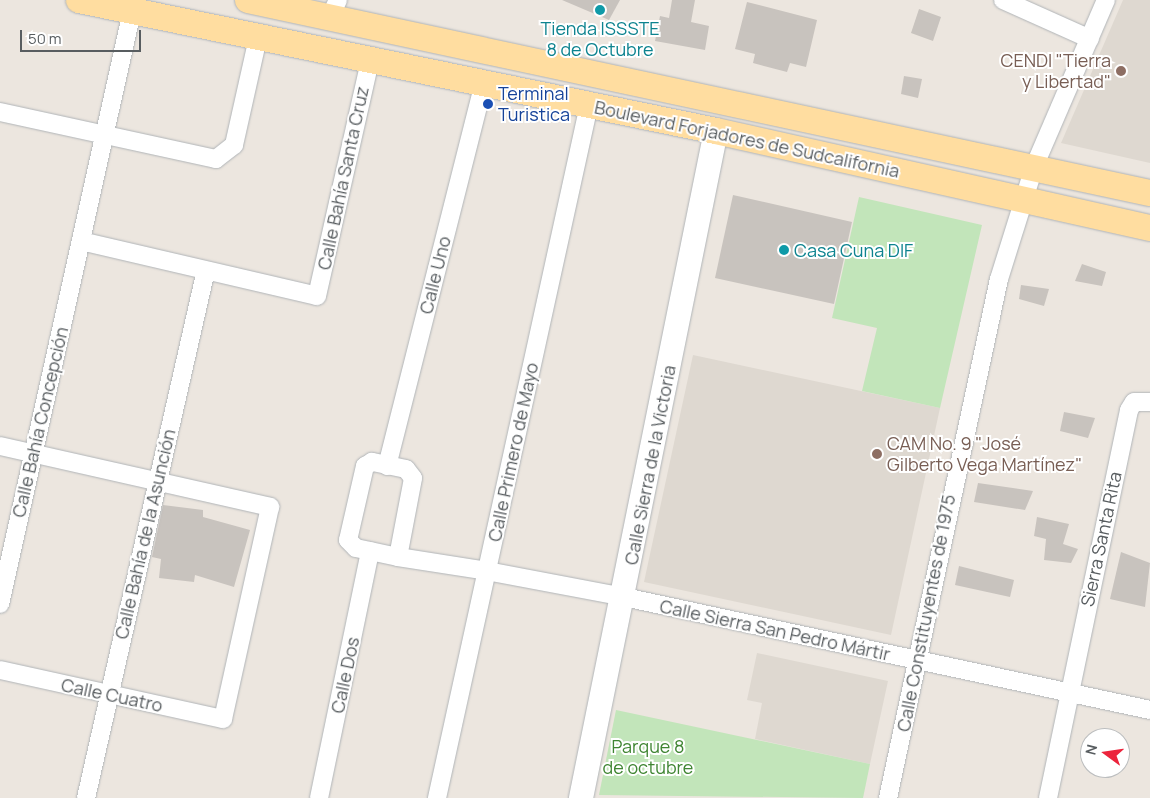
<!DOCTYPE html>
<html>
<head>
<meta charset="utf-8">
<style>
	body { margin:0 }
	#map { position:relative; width:1150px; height:798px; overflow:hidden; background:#ece6df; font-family:Manrope,sans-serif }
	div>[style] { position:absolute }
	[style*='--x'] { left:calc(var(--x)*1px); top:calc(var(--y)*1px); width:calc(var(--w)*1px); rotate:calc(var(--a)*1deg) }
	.education>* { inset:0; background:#ded8d0 }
	.green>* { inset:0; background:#c2e5ba }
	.building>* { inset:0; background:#c8c3be }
	.roads { filter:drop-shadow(0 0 1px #b0b4b7) drop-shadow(0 0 1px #b0b4b7) }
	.street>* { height:18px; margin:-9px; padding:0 9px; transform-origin:9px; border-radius:9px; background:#fff }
	.secondary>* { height:24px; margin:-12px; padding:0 12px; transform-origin:12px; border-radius:12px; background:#fff }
	.primary>* { height:26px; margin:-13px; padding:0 13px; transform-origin:13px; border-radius:13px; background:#ffdda0 }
	.dots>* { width:14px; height:14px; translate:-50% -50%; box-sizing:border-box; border:2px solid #fff; border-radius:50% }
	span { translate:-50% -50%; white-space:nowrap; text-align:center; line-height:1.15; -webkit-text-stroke:4px #fff; paint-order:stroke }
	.culture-label { font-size:18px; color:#0d838f }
	.left { translate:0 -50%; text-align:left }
	.education-label { font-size:18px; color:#785e54 }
	.right { translate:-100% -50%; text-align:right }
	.transit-label { font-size:18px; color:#164399 }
	.street-label { font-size:18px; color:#585d60 }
	.park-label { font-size:18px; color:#3f8532 }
	.north { position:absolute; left:1080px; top:728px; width:50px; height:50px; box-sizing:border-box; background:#fff; border:1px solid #bcbebf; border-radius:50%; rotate:284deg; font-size:14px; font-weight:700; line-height:20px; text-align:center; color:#585d60 }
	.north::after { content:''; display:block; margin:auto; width:18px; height:22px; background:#ec243c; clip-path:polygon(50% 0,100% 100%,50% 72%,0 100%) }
	.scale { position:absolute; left:20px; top:30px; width:121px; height:22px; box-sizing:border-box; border:2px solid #585d60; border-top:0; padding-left:6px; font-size:15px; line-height:18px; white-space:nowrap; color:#585d60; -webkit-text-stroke:4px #fff; paint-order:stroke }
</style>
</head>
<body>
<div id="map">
	<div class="education">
		<div style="clip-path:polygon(1123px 0,1150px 0,1150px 163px,1061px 143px)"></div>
		<div style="clip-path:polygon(693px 355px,940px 408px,891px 635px,644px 582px)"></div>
		<div style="clip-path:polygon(757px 653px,888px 681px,870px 764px,755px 739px,762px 703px,747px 700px)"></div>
	</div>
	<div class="green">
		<div style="clip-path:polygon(859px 197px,982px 225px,940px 408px,862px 391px,877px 328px,832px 318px)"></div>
		<div style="clip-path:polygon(616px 710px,870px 764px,863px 798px,599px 795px)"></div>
	</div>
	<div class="building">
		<div style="clip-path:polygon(562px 0,620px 0,609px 20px)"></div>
		<div style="clip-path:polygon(672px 0,695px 0,691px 22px,709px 26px,705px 50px,655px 41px,660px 16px,669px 18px)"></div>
		<div style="clip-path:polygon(747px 2px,817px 20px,806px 67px,790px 63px,787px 72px,753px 63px,755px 54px,735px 49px)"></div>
		<div style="clip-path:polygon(919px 9px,941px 17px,933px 41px,911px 33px)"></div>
		<div style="clip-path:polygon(904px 76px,922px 79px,918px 98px,901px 94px)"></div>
		<div style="clip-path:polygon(733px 195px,852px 222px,834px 304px,715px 278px)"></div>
		<div style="clip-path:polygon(1082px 264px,1106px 272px,1102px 286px,1075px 281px)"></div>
		<div style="clip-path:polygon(1021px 285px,1049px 289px,1044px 306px,1019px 299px)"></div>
		<div style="clip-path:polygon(1064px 412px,1095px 418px,1088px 438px,1060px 431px)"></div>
		<div style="clip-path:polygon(978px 483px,1033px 491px,1025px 510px,974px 502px)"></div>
		<div style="clip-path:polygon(163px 505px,203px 510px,203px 517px,250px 530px,234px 587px,195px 575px,194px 582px,159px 578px,161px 559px,152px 557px)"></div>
		<div style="clip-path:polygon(1037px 517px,1069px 524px,1063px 544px,1078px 549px,1071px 563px,1044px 560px,1046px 539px,1034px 536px)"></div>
		<div style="clip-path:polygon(1121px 552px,1150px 563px,1145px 607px,1110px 599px)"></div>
		<div style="clip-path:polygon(959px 566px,1014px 580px,1010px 597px,955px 585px)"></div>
	</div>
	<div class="roads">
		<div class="street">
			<div style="--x:1003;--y:0;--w:95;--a:24.1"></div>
			<div style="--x:330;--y:17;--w:19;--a:-65"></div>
			<div style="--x:0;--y:112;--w:221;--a:12.3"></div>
			<div style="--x:216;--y:159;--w:23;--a:-38"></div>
			<div style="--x:234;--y:145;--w:110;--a:-77.4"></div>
			<div style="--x:81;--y:241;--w:242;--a:13.1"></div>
			<div style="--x:317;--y:296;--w:242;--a:-77.3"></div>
			<div style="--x:0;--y:446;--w:277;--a:12.7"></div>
			<div style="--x:270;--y:507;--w:217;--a:102.5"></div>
			<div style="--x:223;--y:719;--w:228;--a:-167.6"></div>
			<div style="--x:387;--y:466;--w:394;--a:-75.8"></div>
			<div style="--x:398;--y:557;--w:80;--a:-79.2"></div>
			<div style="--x:413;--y:478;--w:11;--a:-128"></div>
			<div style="--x:406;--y:469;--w:35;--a:-168"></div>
			<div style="--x:372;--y:462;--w:8;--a:150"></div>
			<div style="--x:365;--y:466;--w:76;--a:102.9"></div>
			<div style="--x:348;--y:540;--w:11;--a:45"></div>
			<div style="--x:356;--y:548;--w:43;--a:12.1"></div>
			<div style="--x:398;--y:557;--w:90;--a:8.9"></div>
			<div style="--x:487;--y:571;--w:139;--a:10.7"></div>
			<div style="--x:624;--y:597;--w:538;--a:12.12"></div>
			<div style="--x:0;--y:604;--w:608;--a:-77.45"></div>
			<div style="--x:86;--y:798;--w:541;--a:-77.2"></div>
			<div style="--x:319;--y:798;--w:252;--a:-78.3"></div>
			<div style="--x:437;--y:798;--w:709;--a:-77.63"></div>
			<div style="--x:888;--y:798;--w:531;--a:-77.93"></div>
			<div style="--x:999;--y:279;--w:117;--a:-72.6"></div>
			<div style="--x:1034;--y:167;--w:182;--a:-66.7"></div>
			<div style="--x:1048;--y:798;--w:396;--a:-78.2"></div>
			<div style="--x:1129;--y:410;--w:9;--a:-58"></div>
			<div style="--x:1134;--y:402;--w:16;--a:0"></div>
		</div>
		<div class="secondary">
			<div style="--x:581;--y:798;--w:681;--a:-78.56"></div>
		</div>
		<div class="primary">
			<div style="--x:79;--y:0;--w:650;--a:11.62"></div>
			<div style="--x:716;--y:131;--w:445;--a:12.6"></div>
			<div style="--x:248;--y:0;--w:922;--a:12.08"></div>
		</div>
	</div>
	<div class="dots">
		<div style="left:600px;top:10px;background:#0f9aa8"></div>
		<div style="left:1121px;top:71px;background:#8d6e63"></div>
		<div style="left:488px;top:104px;background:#1a4fb4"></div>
		<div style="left:784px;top:250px;background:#0f9aa8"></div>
		<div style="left:877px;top:454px;background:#8d6e63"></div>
	</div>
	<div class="culture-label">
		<span style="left:600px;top:39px">Tienda ISSSTE<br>8 de Octubre</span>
		<span class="left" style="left:794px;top:250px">Casa Cuna DIF</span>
	</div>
	<div class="education-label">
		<span class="right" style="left:1111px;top:71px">CENDI "Tierra<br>y Libertad"</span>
		<span class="left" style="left:887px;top:454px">CAM No. 9 "José<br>Gilberto Vega Martínez"</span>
	</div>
	<div class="transit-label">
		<span class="left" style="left:498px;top:104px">Terminal<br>Turistica</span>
	</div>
	<div class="street-label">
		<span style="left:747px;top:139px;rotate:12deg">Boulevard Forjadores de Sudcalifornia</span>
		<span style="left:343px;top:178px;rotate:-78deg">Calle Bahía Santa Cruz</span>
		<span style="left:435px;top:275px;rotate:-76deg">Calle Uno</span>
		<span style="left:40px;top:422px;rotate:-77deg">Calle Bahía Concepción</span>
		<span style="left:513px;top:452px;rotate:-78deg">Calle Primero de Mayo</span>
		<span style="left:650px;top:465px;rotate:-79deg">Calle Sierra de la Victoria</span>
		<span style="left:145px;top:534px;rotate:-77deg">Calle Bahía de la Asunción</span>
		<span style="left:1101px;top:539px;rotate:-78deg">Sierra Santa Rita</span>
		<span style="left:926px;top:613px;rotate:-79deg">Calle Constituyentes de 1975</span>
		<span style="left:775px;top:630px;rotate:12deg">Calle Sierra San Pedro Mártir</span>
		<span style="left:345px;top:675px;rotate:-78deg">Calle Dos</span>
		<span style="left:112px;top:695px;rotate:12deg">Calle Cuatro</span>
	</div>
	<div class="park-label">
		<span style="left:648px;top:757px">Parque 8<br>de octubre</span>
	</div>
	<div class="north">N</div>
	<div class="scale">50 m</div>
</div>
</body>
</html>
